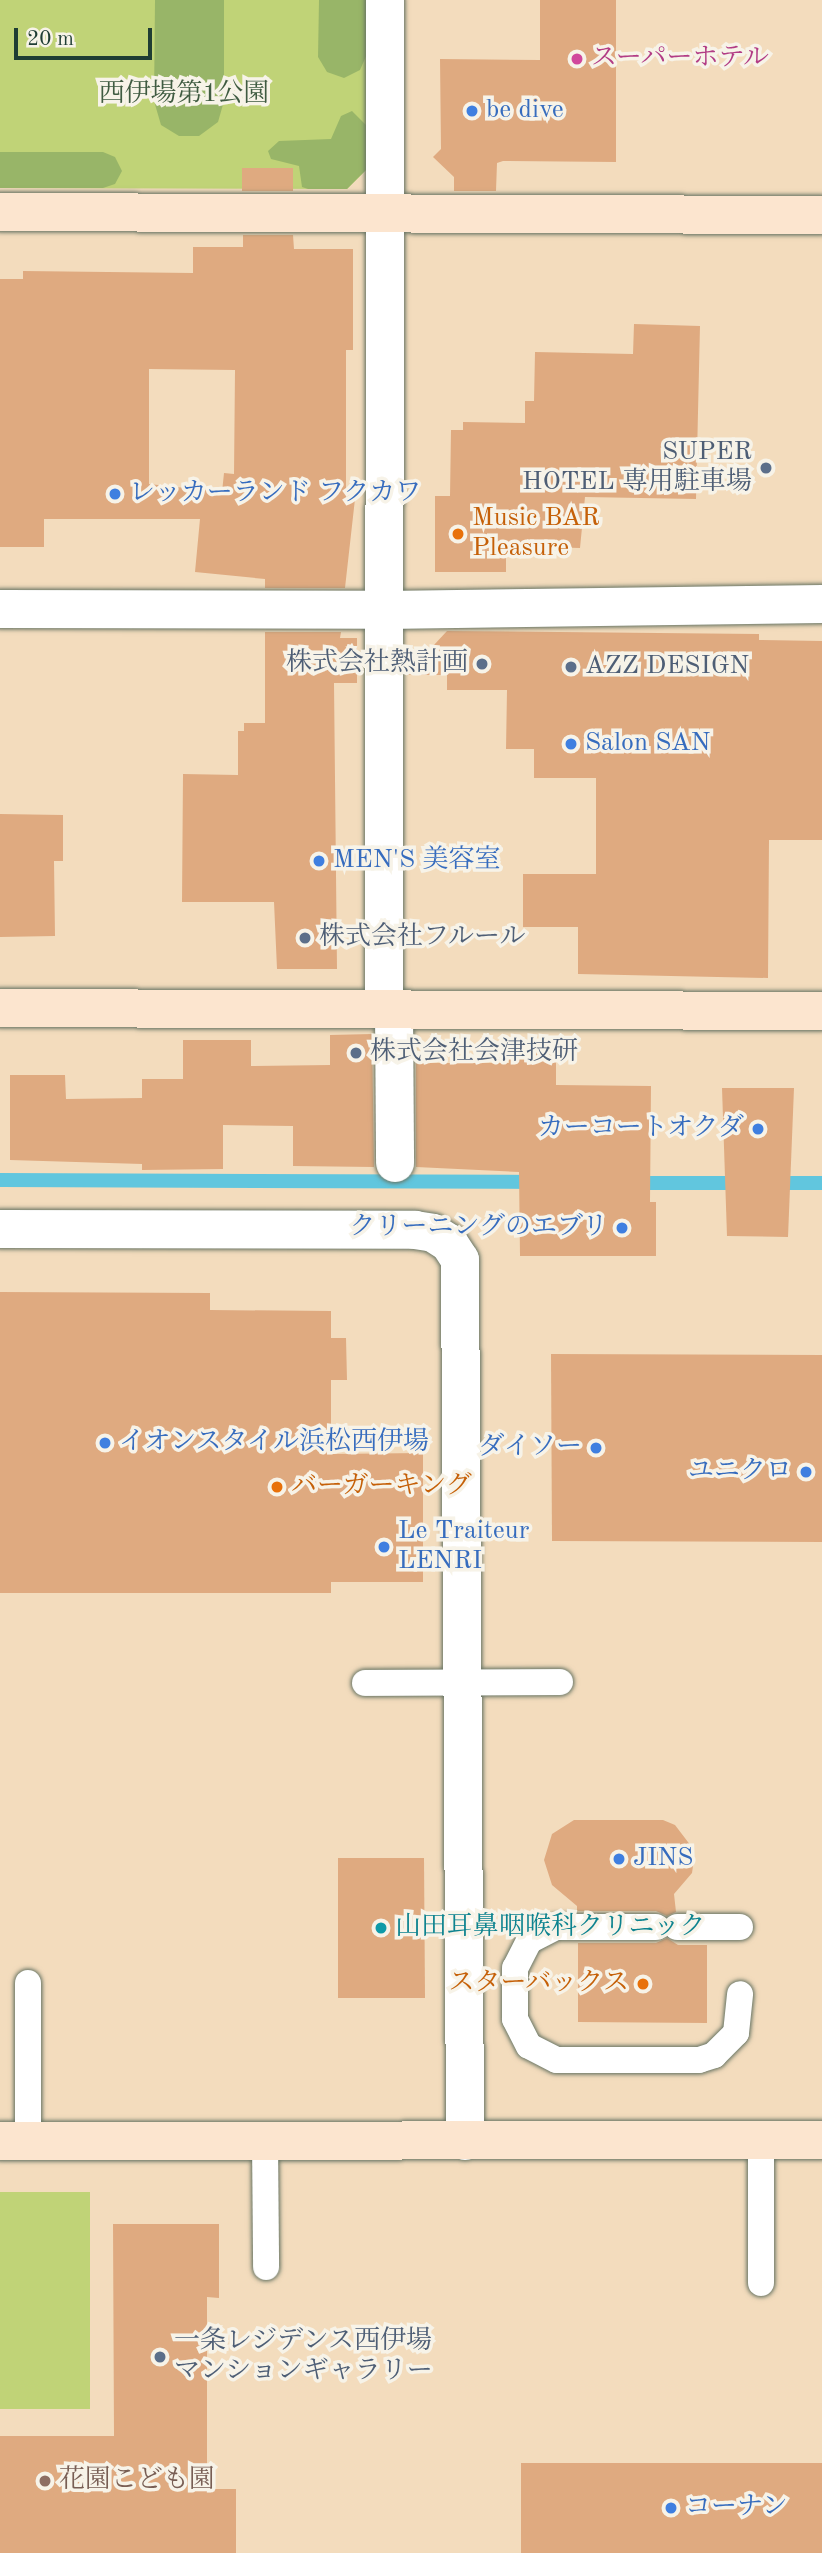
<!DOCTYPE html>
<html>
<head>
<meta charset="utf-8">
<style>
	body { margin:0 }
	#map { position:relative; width:822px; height:2553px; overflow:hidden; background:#f3dcbd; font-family:"Old Standard TT","Noto Serif JP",serif }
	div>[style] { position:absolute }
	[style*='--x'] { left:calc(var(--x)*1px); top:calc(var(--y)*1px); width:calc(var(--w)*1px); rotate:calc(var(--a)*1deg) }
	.green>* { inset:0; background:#c0d377 }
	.forest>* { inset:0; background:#98b568 }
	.stream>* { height:14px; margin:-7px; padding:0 7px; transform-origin:7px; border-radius:7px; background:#61c6de }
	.building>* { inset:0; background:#dfaa80 }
	.roads { filter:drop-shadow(0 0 2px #697564) drop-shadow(0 0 2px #697564) }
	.lane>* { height:26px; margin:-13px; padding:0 13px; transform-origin:13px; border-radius:13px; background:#fff }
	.street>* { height:38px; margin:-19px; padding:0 19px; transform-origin:19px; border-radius:19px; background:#fff }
	.secondary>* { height:38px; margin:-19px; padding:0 19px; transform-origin:19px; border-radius:19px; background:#fce5cf }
	.dots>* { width:19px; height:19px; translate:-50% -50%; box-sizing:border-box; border:4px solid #f7f3e8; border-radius:50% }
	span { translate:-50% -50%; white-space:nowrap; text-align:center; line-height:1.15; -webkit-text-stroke:7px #f7f3e8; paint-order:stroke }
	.hotel-label { font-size:26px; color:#b23c85 }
	.left { translate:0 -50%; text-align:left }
	.park-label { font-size:26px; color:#3f5b41 }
	.shop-label { font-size:26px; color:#366cbe }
	.right { translate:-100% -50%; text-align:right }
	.service-label { font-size:26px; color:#4e5e75 }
	.food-label { font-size:26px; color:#c56008 }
	.culture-label { font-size:26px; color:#0d838f }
	.education-label { font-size:26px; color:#785e54 }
	.scale { position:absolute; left:14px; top:28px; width:138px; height:32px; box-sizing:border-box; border:4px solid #1f3d34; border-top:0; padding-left:9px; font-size:21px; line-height:24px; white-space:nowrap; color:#1f3d34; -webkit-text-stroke:5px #f7f3e8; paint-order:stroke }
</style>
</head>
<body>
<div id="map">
	<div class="green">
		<div style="clip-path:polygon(0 0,368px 0,368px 168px,347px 189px,0 188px)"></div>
		<div style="clip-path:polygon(0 2192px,90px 2192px,90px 2409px,0 2409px)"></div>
	</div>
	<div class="forest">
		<div style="clip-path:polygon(155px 0,224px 0,224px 101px,218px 122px,199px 136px,179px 136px,161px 125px,154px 101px)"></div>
		<div style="clip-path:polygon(319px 0,368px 0,367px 54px,360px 70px,344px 78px,327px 72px,318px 57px)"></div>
		<div style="clip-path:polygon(352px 111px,367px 126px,368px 168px,347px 189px,308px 189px,302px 187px,299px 166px,271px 159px,268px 151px,279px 141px,331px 139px,341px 116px)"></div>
		<div style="clip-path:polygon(0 152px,103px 152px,115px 157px,122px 171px,115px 184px,103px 188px,0 188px)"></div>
	</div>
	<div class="stream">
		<div style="--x:0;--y:1180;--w:537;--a:0.21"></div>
		<div style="--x:631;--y:1183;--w:113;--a:0"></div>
		<div style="--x:771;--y:1183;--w:51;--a:0"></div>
	</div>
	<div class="building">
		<div style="clip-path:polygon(540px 0,616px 0,616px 162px,503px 161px,497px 163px,496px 191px,454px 191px,454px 177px,433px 157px,441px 149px,440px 59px,540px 60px)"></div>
		<div style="clip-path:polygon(242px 168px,293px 168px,293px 191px,242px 191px)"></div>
		<div style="clip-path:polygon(evenodd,243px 235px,293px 235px,294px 249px,353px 249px,353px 350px,346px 350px,346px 499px,355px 499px,345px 588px,265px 588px,265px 579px,195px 572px,200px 519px,44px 519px,44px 547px,0 547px,0 279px,23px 279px,23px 271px,193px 273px,193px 247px,243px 247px,243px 235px,149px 369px,235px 370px,234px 474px,224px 473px,222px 492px,149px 484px,149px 369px)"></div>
		<div style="clip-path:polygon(634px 324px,700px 326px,696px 499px,585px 497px,580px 548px,506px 546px,506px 572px,435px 572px,435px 496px,450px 496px,451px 430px,463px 430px,463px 422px,525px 423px,525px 401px,534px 401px,535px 352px,633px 354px)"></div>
		<div style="clip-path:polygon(447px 631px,759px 634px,759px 640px,822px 641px,822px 840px,769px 840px,768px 978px,578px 974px,578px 927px,523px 927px,523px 874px,596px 874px,596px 778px,534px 778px,534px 749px,506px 749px,507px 690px,447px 690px,447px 675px,406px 675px)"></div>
		<div style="clip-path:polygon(265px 632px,341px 632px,340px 638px,357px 638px,357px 683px,334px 683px,337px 969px,277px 969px,274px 902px,182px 902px,183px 774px,238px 775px,238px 731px,244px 731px,244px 723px,265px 723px)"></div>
		<div style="clip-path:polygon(0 814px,63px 815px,63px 861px,54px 861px,55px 936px,0 937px)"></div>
		<div style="clip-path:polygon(372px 1034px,374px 1167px,293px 1166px,293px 1126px,223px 1125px,223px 1169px,142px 1170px,142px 1164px,10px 1160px,10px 1075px,65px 1075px,66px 1099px,142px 1098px,142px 1079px,183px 1079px,183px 1040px,251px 1040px,251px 1066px,330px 1065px,330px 1035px)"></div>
		<div style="clip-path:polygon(509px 1044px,556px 1044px,556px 1085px,651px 1086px,650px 1202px,656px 1202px,656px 1256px,520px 1256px,519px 1172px,416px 1167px,416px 1063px,509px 1063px)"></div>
		<div style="clip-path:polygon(722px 1088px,794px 1088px,788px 1237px,727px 1236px)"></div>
		<div style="clip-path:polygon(0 1292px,210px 1293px,210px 1310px,331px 1311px,331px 1338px,346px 1338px,347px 1380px,331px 1380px,331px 1454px,423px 1453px,423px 1582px,331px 1582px,331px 1593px,0 1593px)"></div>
		<div style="clip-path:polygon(551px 1354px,822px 1355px,822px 1542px,552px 1541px)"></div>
		<div style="clip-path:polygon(574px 1820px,663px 1820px,675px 1825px,691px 1846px,694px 1859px,692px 1873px,674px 1894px,676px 1912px,667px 1916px,656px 1911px,577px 1911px,577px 1906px,552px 1885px,544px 1860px,552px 1834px)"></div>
		<div style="clip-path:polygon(338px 1858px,424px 1858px,425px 1998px,338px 1998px)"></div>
		<div style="clip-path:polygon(667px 1938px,678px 1945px,707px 1945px,707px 2023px,578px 2022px,578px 1943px,656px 1943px)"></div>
		<div style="clip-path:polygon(113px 2224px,219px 2224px,219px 2298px,207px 2297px,207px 2489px,236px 2489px,236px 2553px,0 2553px,0 2436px,114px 2436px)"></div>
		<div style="clip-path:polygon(521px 2463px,822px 2463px,822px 2553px,521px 2553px)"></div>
	</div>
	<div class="roads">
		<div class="lane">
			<div style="--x:365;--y:1683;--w:195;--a:-0.3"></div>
			<div style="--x:656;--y:1927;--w:100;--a:180"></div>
			<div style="--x:556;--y:1927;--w:30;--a:153"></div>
			<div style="--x:529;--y:1941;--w:30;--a:117"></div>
			<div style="--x:515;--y:1968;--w:51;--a:90"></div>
			<div style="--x:515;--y:2019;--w:30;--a:63"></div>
			<div style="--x:529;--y:2046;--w:31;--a:27"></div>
			<div style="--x:557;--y:2060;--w:142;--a:0"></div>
			<div style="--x:699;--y:2060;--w:16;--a:-18"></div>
			<div style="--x:714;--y:2055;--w:31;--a:-45"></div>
			<div style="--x:736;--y:2033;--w:39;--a:-84"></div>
			<div style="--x:677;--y:1927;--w:63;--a:0"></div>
			<div style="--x:28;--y:1983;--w:157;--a:90"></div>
			<div style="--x:265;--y:2140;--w:127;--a:89.5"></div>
			<div style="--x:761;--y:2140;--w:143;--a:90"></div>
		</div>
		<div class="street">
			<div style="--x:0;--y:609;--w:385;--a:0.1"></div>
			<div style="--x:385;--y:610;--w:437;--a:-0.8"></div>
			<div style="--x:384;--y:1009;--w:1009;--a:-89.94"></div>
			<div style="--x:394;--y:1010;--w:153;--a:89.6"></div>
			<div style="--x:0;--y:1229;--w:415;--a:0.1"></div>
			<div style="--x:415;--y:1230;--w:18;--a:9"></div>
			<div style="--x:433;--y:1233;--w:19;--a:32"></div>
			<div style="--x:449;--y:1243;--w:20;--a:57"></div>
			<div style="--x:460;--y:1260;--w:881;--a:89.67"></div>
		</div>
		<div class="secondary">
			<div style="--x:0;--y:212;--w:822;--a:0.21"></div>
			<div style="--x:0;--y:1008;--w:822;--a:0.21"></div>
			<div style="--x:0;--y:2141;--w:822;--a:-0.07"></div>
		</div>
	</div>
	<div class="dots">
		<div style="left:577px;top:59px;background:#d1479c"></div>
		<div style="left:472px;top:111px;background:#3f7fe0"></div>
		<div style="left:766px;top:468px;background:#5c6f8a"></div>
		<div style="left:115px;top:494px;background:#3f7fe0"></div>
		<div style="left:458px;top:534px;background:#e8710a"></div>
		<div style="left:482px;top:664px;background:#5c6f8a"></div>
		<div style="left:571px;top:667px;background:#5c6f8a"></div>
		<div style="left:571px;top:744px;background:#3f7fe0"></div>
		<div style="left:319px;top:861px;background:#3f7fe0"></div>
		<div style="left:305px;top:938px;background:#5c6f8a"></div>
		<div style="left:356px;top:1053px;background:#5c6f8a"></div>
		<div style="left:758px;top:1129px;background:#3f7fe0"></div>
		<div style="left:622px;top:1228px;background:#3f7fe0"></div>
		<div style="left:105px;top:1443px;background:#3f7fe0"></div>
		<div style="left:596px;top:1448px;background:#3f7fe0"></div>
		<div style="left:806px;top:1472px;background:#3f7fe0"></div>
		<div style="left:277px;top:1487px;background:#e8710a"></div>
		<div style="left:384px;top:1547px;background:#3f7fe0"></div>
		<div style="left:619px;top:1859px;background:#3f7fe0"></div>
		<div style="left:381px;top:1928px;background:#0f9aa8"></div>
		<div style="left:643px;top:1984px;background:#e8710a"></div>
		<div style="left:160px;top:2357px;background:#5c6f8a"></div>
		<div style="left:45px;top:2481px;background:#8d6e63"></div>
		<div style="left:671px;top:2508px;background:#3f7fe0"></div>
	</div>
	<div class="hotel-label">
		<span class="left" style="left:591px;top:59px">スーパーホテル</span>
	</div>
	<div class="park-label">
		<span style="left:184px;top:95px">西伊場第1公園</span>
	</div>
	<div class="shop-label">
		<span class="left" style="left:486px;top:111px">be dive</span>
		<span class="left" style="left:129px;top:494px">レッカーランド フクカワ</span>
		<span class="left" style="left:585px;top:744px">Salon SAN</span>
		<span class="left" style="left:333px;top:861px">MEN'S 美容室</span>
		<span class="right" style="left:744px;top:1129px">カーコートオクダ</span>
		<span class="right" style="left:608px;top:1228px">クリーニングのエブリ</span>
		<span class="left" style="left:119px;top:1443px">イオンスタイル浜松西伊場</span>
		<span class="right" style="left:582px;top:1448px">ダイソー</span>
		<span class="right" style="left:792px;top:1472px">ユニクロ</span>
		<span class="left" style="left:398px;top:1547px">Le Traiteur<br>LENRI</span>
		<span class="left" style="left:633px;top:1859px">JINS</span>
		<span class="left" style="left:685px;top:2508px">コーナン</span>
	</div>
	<div class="service-label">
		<span class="right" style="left:752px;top:468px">SUPER<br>HOTEL 専用駐車場</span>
		<span class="right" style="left:468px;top:664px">株式会社熱計画</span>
		<span class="left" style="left:585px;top:667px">AZZ DESIGN</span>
		<span class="left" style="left:319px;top:938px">株式会社フルール</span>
		<span class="left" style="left:370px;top:1053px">株式会社会津技研</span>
		<span class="left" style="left:174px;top:2357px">一条レジデンス西伊場<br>マンションギャラリー</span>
	</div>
	<div class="food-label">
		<span class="left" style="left:472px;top:534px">Music BAR<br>Pleasure</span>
		<span class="left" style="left:291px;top:1487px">バーガーキング</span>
		<span class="right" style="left:629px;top:1984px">スターバックス</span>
	</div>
	<div class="culture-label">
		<span class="left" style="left:395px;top:1928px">山田耳鼻咽喉科クリニック</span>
	</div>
	<div class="education-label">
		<span class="left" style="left:59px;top:2481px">花園こども園</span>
	</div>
	<div class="scale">20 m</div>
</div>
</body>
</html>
